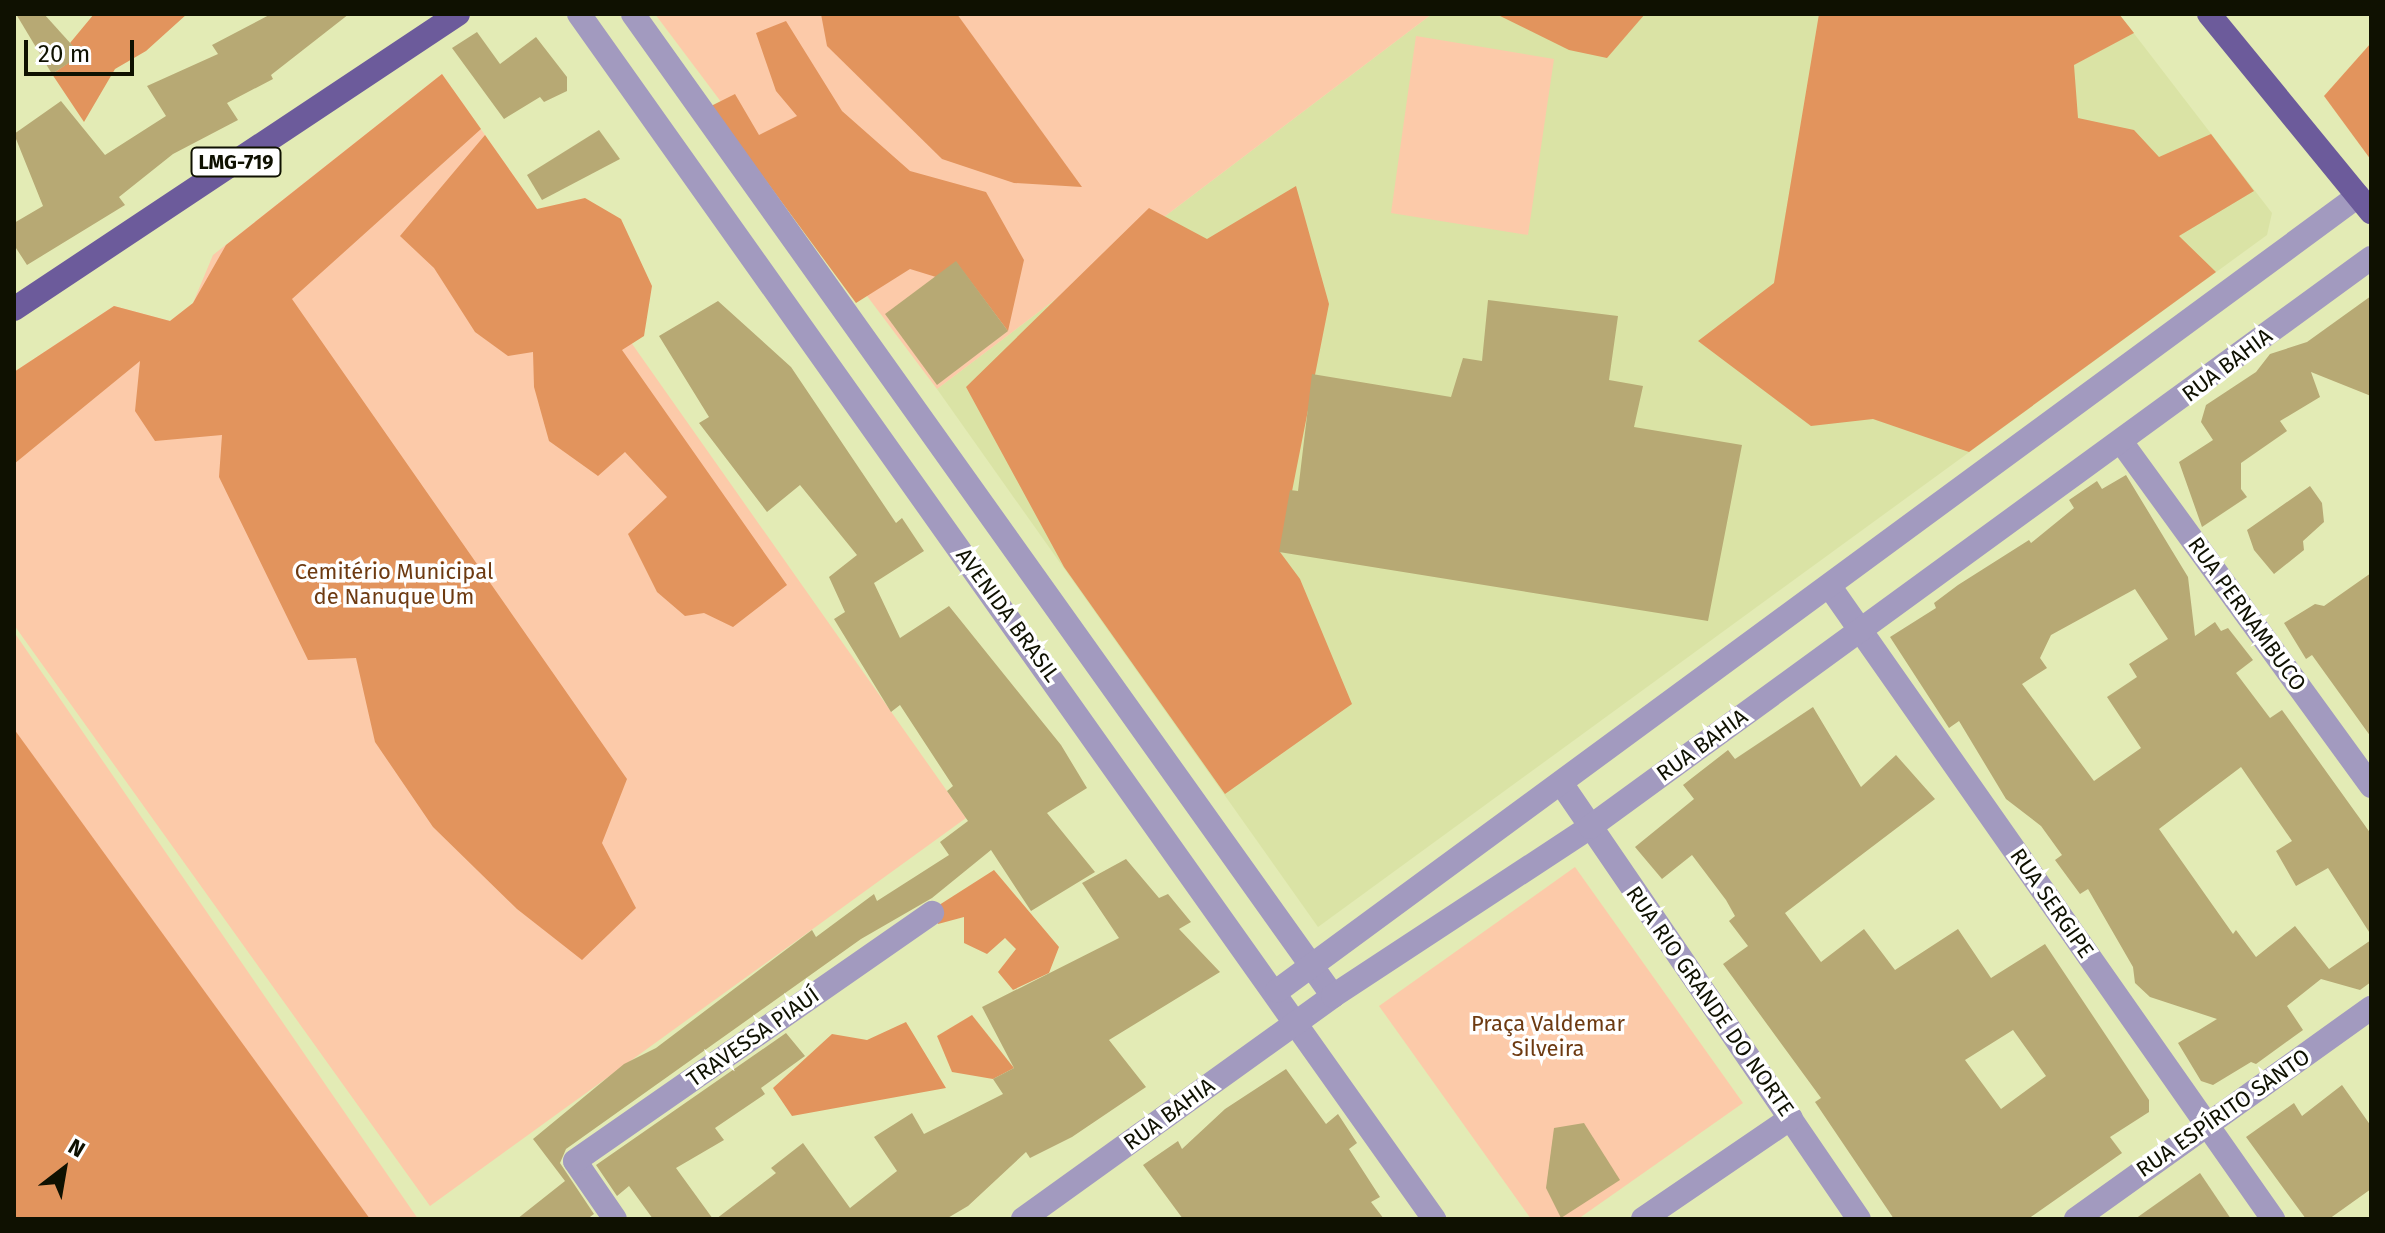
<!DOCTYPE html>
<html>
<head>
<meta charset="utf-8">
<style>
	body { margin:0 }
	#map { position:relative; width:2385px; height:1233px; overflow:hidden; background:#e3ebb5; font-family:"Fira Sans",sans-serif }
	div>[style] { position:absolute }
	[style*='--x'] { left:calc(var(--x)*1px); top:calc(var(--y)*1px); width:calc(var(--w)*1px); rotate:calc(var(--a)*1deg) }
	.built>* { inset:0; background:#dae3a5 }
	.green>* { inset:0; background:#fccaa9 }
	.forest>* { inset:0; background:#e2945d }
	.building>* { inset:0; background:#b7a974 }
	.minor>* { height:24px; margin:-12px; padding:0 12px; transform-origin:12px; border-radius:12px; background:#a29abf }
	.major>* { height:24px; margin:-12px; padding:0 12px; transform-origin:12px; border-radius:12px; background:#6c5b9b }
	span { translate:-50% -50%; white-space:nowrap; text-align:center; line-height:1.15; -webkit-text-stroke:7px #fff; paint-order:stroke }
	.shield-label span { padding:2px 6px; background:#fff; border:2px solid; border-radius:6px; -webkit-text-stroke-width:0 }
	.shield-label { font-size:20px; color:#0f1101; font-weight:700 }
	.street-label { font-size:22px; color:#0f1101 }
	.park-label { font-size:22px; color:#6d3a11 }
	.frame { position:absolute; inset:0; border:16px solid #0f1101; pointer-events:none }
	.north { position:absolute; left:24px; top:1129px; width:80px; height:80px; -webkit-text-stroke:6px #fff; paint-order:stroke; rotate:31deg; font-size:22px; font-weight:700; line-height:32px; text-align:center; color:#0f1101 }
	.north::after { content:''; display:block; margin:auto; width:28px; height:36px; background:#0f1101; clip-path:polygon(50% 0,100% 100%,50% 72%,0 100%) }
	.scale { position:absolute; left:24px; top:40px; width:110px; height:36px; box-sizing:border-box; border:4px solid #0f1101; border-top:0; padding-left:10px; font-size:24px; line-height:28px; white-space:nowrap; color:#0f1101; -webkit-text-stroke:6px #fff; paint-order:stroke }
</style>
</head>
<body>
<div id="map">
	<div class="built">
		<div style="clip-path:polygon(1432px 14px,2119px 14px,2272px 213px,2267px 235px,1318px 927px,937px 389px)"></div>
	</div>
	<div class="green">
		<div style="clip-path:polygon(655px 14px,1432px 14px,937px 389px)"></div>
		<div style="clip-path:polygon(1416px 36px,1554px 59px,1528px 235px,1391px 213px)"></div>
		<div style="clip-path:polygon(442px 74px,966px 818px,430px 1206px,14px 625px,14px 372px,114px 306px,170px 321px,193px 303px,213px 255px)"></div>
		<div style="clip-path:polygon(14px 632px,418px 1219px,14px 1219px)"></div>
		<div style="clip-path:polygon(1575px 867px,1743px 1103px,1578px 1219px,1531px 1219px,1379px 1006px)"></div>
	</div>
	<div class="forest">
		<div style="clip-path:polygon(94px 14px,187px 14px,146px 51px,115px 69px,84px 122px,52px 74px,80px 55px,70px 43px)"></div>
		<div style="clip-path:polygon(821px 14px,957px 14px,1082px 187px,1014px 183px,942px 159px,827px 46px)"></div>
		<div style="clip-path:polygon(1496px 14px,1645px 14px,1607px 58px,1569px 50px)"></div>
		<div style="clip-path:polygon(1819px 14px,2119px 14px,2134px 33px,2074px 65px,2078px 118px,2134px 130px,2159px 157px,2211px 134px,2254px 191px,2179px 236px,2216px 272px,1969px 452px,1873px 419px,1811px 426px,1698px 341px,1774px 283px)"></div>
		<div style="clip-path:polygon(786px 21px,842px 111px,910px 171px,986px 192px,1024px 260px,1008px 331px,956px 262px,936px 277px,910px 269px,856px 303px,711px 106px,735px 94px,759px 135px,797px 116px,776px 91px,756px 33px)"></div>
		<div style="clip-path:polygon(2371px 43px,2371px 160px,2324px 96px)"></div>
		<div style="clip-path:polygon(442px 74px,481px 129px,292px 299px,627px 779px,602px 843px,636px 908px,582px 960px,517px 909px,433px 827px,375px 742px,356px 658px,308px 660px,219px 477px,222px 435px,155px 441px,135px 411px,140px 361px,14px 464px,14px 372px,114px 306px,170px 321px,193px 303px,226px 245px)"></div>
		<div style="clip-path:polygon(485px 135px,537px 209px,585px 198px,621px 219px,652px 286px,644px 336px,622px 350px,787px 585px,733px 627px,704px 613px,685px 616px,657px 592px,628px 534px,667px 497px,625px 452px,598px 476px,549px 441px,534px 387px,533px 352px,508px 356px,475px 332px,434px 268px,400px 236px)"></div>
		<div style="clip-path:polygon(1296px 186px,1329px 304px,1280px 552px,1300px 579px,1352px 704px,1225px 794px,1064px 567px,966px 387px,1149px 208px,1207px 239px)"></div>
		<div style="clip-path:polygon(14px 729px,370px 1219px,14px 1219px)"></div>
		<div style="clip-path:polygon(994px 870px,1059px 947px,1049px 973px,1013px 990px,998px 972px,1016px 949px,1005px 938px,987px 954px,964px 943px,964px 917px,938px 924px,936px 907px)"></div>
		<div style="clip-path:polygon(972px 1015px,1014px 1068px,993px 1079px,952px 1072px,937px 1036px)"></div>
		<div style="clip-path:polygon(906px 1022px,946px 1088px,792px 1116px,773px 1088px,832px 1034px,867px 1040px)"></div>
	</div>
	<div class="building">
		<div style="clip-path:polygon(16px 14px,44px 14px,81px 55px,52px 74px)"></div>
		<div style="clip-path:polygon(271px 14px,349px 14px,271px 75px,273px 79px,227px 103px,238px 120px,173px 154px,119px 197px,125px 205px,27px 265px,14px 245px,14px 223px,43px 206px,14px 134px,61px 101px,105px 155px,166px 116px,147px 86px,218px 54px,212px 45px)"></div>
		<div style="clip-path:polygon(477px 32px,500px 64px,536px 37px,567px 77px,567px 91px,544px 102px,540px 97px,504px 119px,452px 48px)"></div>
		<div style="clip-path:polygon(599px 130px,620px 159px,542px 200px,527px 175px)"></div>
		<div style="clip-path:polygon(956px 261px,1008px 331px,937px 385px,885px 314px)"></div>
		<div style="clip-path:polygon(2371px 296px,2371px 396px,2311px 372px,2320px 397px,2280px 421px,2287px 431px,2241px 463px,2241px 489px,2247px 497px,2202px 527px,2179px 462px,2213px 440px,2201px 422px,2206px 405px,2256px 372px,2270px 354px,2307px 342px)"></div>
		<div style="clip-path:polygon(1488px 300px,1618px 316px,1609px 380px,1643px 386px,1634px 427px,1742px 445px,1708px 621px,1279px 552px,1290px 490px,1298px 491px,1312px 374px,1451px 397px,1463px 358px,1482px 361px)"></div>
		<div style="clip-path:polygon(718px 301px,791px 367px,896px 523px,902px 518px,924px 551px,874px 583px,900px 638px,949px 606px,1061px 745px,1087px 788px,1047px 813px,1095px 872px,1031px 911px,991px 850px,932px 898px,861px 939px,566px 1149px,560px 1163px,594px 1214px,587px 1219px,517px 1219px,565px 1181px,533px 1139px,624px 1064px,656px 1048px,812px 930px,816px 937px,874px 894px,877px 901px,949px 855px,940px 842px,968px 821px,947px 791px,953px 786px,900px 705px,891px 712px,834px 619px,845px 612px,829px 577px,857px 555px,800px 485px,767px 512px,699px 423px,709px 417px,659px 336px)"></div>
		<div style="clip-path:polygon(evenodd,2126px 475px,2188px 577px,2195px 636px,2215px 622px,2221px 631px,2228px 628px,2253px 660px,2236px 673px,2270px 718px,2282px 710px,2371px 834px,2371px 935px,2328px 868px,2296px 886px,2276px 851px,2292px 841px,2241px 767px,2159px 829px,2233px 934px,2236px 930px,2256px 957px,2295px 926px,2329px 969px,2371px 940px,2371px 982px,2360px 990px,2321px 979px,2287px 1006px,2303px 1030px,2256px 1064px,2251px 1062px,2213px 1085px,2201px 1081px,2178px 1043px,2217px 1019px,2150px 997px,2135px 983px,2133px 967px,2088px 889px,2080px 894px,2055px 860px,2062px 855px,2041px 826px,2006px 799px,1959px 721px,1949px 728px,1890px 637px,1936px 608px,1934px 603px,1958px 585px,2029px 540px,2031px 543px,2074px 508px,2069px 500px,2097px 481px,2102px 489px,2126px 475px,2135px 589px,2168px 639px,2129px 664px,2137px 677px,2107px 697px,2141px 748px,2094px 781px,2022px 684px,2047px 668px,2040px 658px,2051px 635px,2135px 589px)"></div>
		<div style="clip-path:polygon(2310px 486px,2322px 503px,2324px 522px,2303px 541px,2304px 550px,2274px 574px,2254px 550px,2247px 530px)"></div>
		<div style="clip-path:polygon(2371px 573px,2371px 737px,2312px 655px,2306px 659px,2284px 623px,2315px 604px,2324px 606px)"></div>
		<div style="clip-path:polygon(evenodd,1813px 707px,1861px 787px,1896px 755px,1935px 799px,1785px 913px,1821px 962px,1864px 929px,1895px 970px,1958px 929px,1991px 978px,2045px 944px,2149px 1100px,2149px 1112px,2110px 1137px,2122px 1153px,2028px 1219px,1894px 1219px,1815px 1102px,1821px 1098px,1723px 964px,1748px 946px,1729px 921px,1735px 916px,1726px 900px,1692px 855px,1662px 879px,1635px 847px,1694px 799px,1683px 785px,1728px 750px,1735px 759px,1813px 707px,2013px 1030px,2046px 1076px,2001px 1109px,1965px 1060px,2013px 1030px)"></div>
		<div style="clip-path:polygon(1126px 859px,1159px 898px,1168px 894px,1191px 922px,1179px 929px,1220px 972px,1109px 1040px,1146px 1087px,1072px 1137px,1030px 1158px,1026px 1152px,968px 1206px,946px 1219px,716px 1219px,776px 1173px,771px 1168px,803px 1143px,850px 1208px,897px 1171px,874px 1137px,912px 1113px,924px 1134px,1003px 1094px,993px 1079px,1014px 1068px,982px 1007px,1119px 938px,1082px 883px)"></div>
		<div style="clip-path:polygon(786px 1033px,805px 1056px,761px 1088px,765px 1094px,715px 1128px,724px 1140px,676px 1168px,713px 1219px,653px 1219px,629px 1186px,617px 1196px,596px 1165px)"></div>
		<div style="clip-path:polygon(1286px 1069px,1326px 1124px,1338px 1114px,1357px 1143px,1349px 1149px,1380px 1197px,1371px 1202px,1384px 1219px,1183px 1219px,1143px 1165px,1178px 1141px,1182px 1149px,1225px 1109px)"></div>
		<div style="clip-path:polygon(2342px 1085px,2371px 1126px,2371px 1189px,2329px 1219px,2306px 1219px,2246px 1137px,2294px 1103px,2302px 1116px)"></div>
		<div style="clip-path:polygon(1584px 1123px,1620px 1180px,1561px 1218px,1546px 1188px,1554px 1128px)"></div>
		<div style="clip-path:polygon(2200px 1173px,2231px 1219px,2135px 1219px)"></div>
	</div>
	<div class="minor">
		<div style="--x:579;--y:14;--w:1478;--a:54.64"></div>
		<div style="--x:633;--y:14;--w:1206;--a:54.52"></div>
		<div style="--x:2122;--y:443;--w:424;--a:54"></div>
		<div style="--x:1830;--y:587;--w:772;--a:54.97"></div>
		<div style="--x:1561;--y:783;--w:528;--a:55.65"></div>
		<div style="--x:1277;--y:991;--w:1342;--a:-36.33"></div>
		<div style="--x:615;--y:1219;--w:70;--a:-124.6"></div>
		<div style="--x:575;--y:1161;--w:435;--a:-34.8"></div>
		<div style="--x:1023;--y:1219;--w:382;--a:-35.7"></div>
		<div style="--x:1333;--y:996;--w:308;--a:-33.3"></div>
		<div style="--x:1590;--y:827;--w:966;--a:-36.08"></div>
		<div style="--x:1643;--y:1219;--w:179;--a:-34.3"></div>
		<div style="--x:2076;--y:1219;--w:363;--a:-35.6"></div>
	</div>
	<div class="major">
		<div style="--x:2209;--y:14;--w:256;--a:50.7"></div>
		<div style="--x:14;--y:309;--w:533;--a:-33.6"></div>
	</div>
	<div class="shield-label">
		<span style="left:236px;top:162px">LMG-719</span>
	</div>
	<div class="street-label">
		<span style="left:2227px;top:365px;rotate:-37deg">RUA BAHIA</span>
		<span style="left:2247px;top:614px;rotate:54deg">RUA PERNAMBUCO</span>
		<span style="left:1008px;top:615px;rotate:54deg">AVENIDA BRASIL</span>
		<span style="left:1702px;top:745px;rotate:-36deg">RUA BAHIA</span>
		<span style="left:2052px;top:903px;rotate:55deg">RUA SERGIPE</span>
		<span style="left:1710px;top:1001px;rotate:55deg">RUA RIO GRANDE DO NORTE</span>
		<span style="left:753px;top:1037px;rotate:-35deg">TRAVESSA PIAUÍ</span>
		<span style="left:2223px;top:1113px;rotate:-35deg">RUA ESPÍRITO SANTO</span>
		<span style="left:1169px;top:1114px;rotate:-36deg">RUA BAHIA</span>
	</div>
	<div class="park-label">
		<span style="left:394px;top:584px">Cemitério Municipal<br>de Nanuque Um</span>
		<span style="left:1548px;top:1036px">Praça Valdemar<br>Silveira</span>
	</div>
	<div class="frame"></div>
	<div class="north">N</div>
	<div class="scale">20 m</div>
</div>
</body>
</html>
